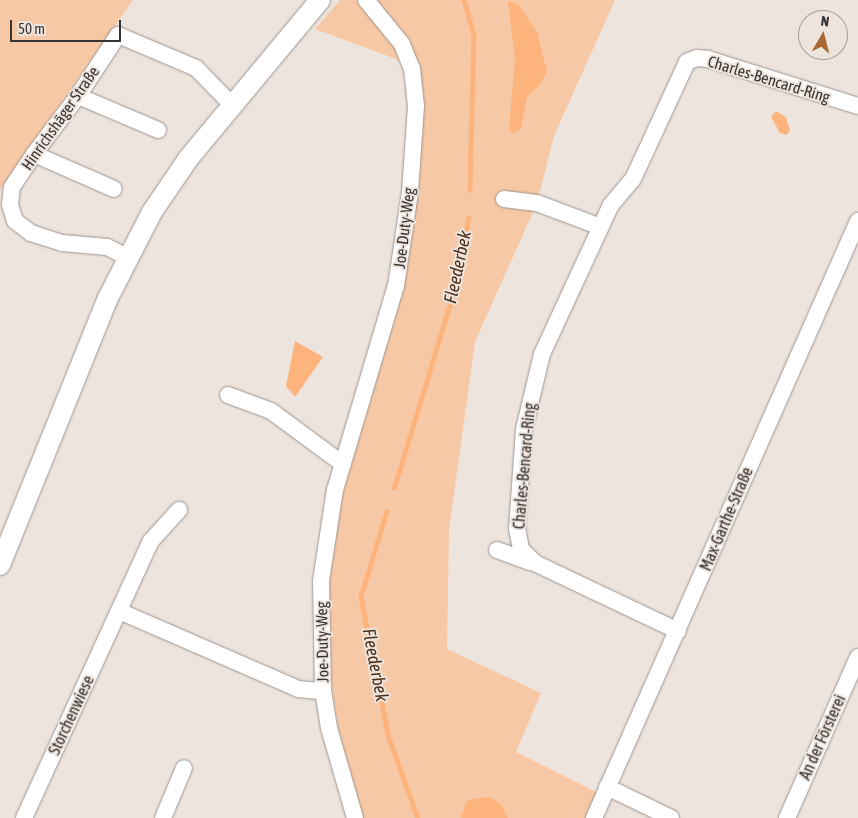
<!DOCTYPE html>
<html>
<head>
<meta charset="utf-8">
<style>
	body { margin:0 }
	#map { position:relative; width:858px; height:818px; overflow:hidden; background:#ede4de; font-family:"Asap Condensed",sans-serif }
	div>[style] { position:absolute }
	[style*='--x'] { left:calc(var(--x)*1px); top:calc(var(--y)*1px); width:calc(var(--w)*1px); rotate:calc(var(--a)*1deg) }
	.green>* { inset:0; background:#f7c8a5 }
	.water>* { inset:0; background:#fdb47c }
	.stream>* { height:4.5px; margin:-2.25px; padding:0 2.25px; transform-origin:2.25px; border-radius:2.25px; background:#fdb47c }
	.roads { filter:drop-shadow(0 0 1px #9d9590) drop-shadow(0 0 1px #9d9590) }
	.minor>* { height:16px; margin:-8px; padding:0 8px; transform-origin:8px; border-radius:8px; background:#fff }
	.major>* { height:20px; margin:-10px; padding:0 10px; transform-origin:10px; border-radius:10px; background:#fff }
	span { translate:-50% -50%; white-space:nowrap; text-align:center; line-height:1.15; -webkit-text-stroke:4px #ede4de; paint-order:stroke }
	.street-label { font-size:16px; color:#373432 }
	.water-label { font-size:18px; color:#4c2f17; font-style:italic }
	.north { position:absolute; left:798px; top:10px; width:50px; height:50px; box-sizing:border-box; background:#ede4de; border:1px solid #a49e99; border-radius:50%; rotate:8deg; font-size:14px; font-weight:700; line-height:20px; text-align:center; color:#373432 }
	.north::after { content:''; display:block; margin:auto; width:18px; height:22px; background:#aa6933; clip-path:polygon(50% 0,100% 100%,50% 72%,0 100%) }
	.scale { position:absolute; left:10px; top:20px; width:111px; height:22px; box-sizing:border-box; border:2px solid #373432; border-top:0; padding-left:6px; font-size:15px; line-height:18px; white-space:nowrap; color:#373432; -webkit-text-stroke:4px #ede4de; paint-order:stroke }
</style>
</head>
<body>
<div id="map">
	<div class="green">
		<div style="clip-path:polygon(0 0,133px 0,0 190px)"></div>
		<div style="clip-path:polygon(340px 0,362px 0,371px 8px,404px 62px,315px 29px)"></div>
		<div style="clip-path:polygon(377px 0,615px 0,554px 136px,537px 203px,475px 342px,449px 530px,447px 649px,541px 693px,516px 752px,600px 794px,588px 818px,363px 818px,341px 745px,326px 648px,330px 562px,344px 482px,407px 269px,418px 149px,404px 34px)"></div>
	</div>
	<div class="water">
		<div style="clip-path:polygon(508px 1px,518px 4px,537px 32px,547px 72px,538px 87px,527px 97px,521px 128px,514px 133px,509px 130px,515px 59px)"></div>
		<div style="clip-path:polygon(776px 111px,786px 117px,790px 130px,787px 135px,780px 133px,771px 117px)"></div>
		<div style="clip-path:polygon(295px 341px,323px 357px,295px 397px,286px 386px)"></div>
		<div style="clip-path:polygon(490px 797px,501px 805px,508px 818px,461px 818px,467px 800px)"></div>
	</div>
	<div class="stream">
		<div style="--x:464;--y:0;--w:35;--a:74"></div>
		<div style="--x:474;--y:34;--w:156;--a:91.5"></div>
		<div style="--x:394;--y:488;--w:220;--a:-73.1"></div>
		<div style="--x:458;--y:278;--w:61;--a:-80.5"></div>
		<div style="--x:387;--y:511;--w:90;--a:106.8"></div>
		<div style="--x:361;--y:597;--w:144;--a:78.8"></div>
		<div style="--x:389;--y:738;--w:85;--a:70.1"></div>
	</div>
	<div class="roads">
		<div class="minor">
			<div style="--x:78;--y:96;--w:87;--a:23"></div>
			<div style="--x:34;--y:154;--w:87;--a:23.6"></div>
			<div style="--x:504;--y:199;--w:33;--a:7"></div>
			<div style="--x:537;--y:203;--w:68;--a:20.6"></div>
			<div style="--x:127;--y:257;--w:22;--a:-153"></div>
			<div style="--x:107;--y:247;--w:45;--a:-174.9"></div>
			<div style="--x:62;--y:243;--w:33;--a:-162"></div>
			<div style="--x:31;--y:233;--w:20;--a:-143"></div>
			<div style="--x:15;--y:221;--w:17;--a:-107"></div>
			<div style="--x:10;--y:205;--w:18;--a:-84"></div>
			<div style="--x:12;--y:187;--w:40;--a:-56"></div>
			<div style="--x:34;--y:154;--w:73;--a:-52.8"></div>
			<div style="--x:78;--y:96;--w:73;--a:-56.7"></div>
			<div style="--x:118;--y:35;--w:85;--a:22.9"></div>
			<div style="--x:196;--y:68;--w:52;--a:45.8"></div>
			<div style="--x:228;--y:395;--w:46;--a:20.4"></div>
			<div style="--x:271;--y:411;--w:89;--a:36.4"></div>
			<div style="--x:497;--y:550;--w:35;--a:20"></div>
			<div style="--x:119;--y:611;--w:195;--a:23.5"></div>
			<div style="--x:298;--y:689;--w:25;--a:5"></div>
			<div style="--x:678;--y:631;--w:158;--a:-154.6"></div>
			<div style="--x:535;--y:563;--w:20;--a:-135"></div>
			<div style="--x:521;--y:549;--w:20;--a:-101"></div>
			<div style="--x:517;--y:529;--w:100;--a:-86"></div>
			<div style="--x:524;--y:429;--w:77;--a:-76.5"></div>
			<div style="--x:542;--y:354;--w:164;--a:-65.2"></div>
			<div style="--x:611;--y:205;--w:34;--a:-50"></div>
			<div style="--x:633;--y:179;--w:129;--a:-65.2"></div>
			<div style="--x:687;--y:62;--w:11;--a:-22"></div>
			<div style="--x:697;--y:58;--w:11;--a:5"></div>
			<div style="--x:708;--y:59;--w:157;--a:17.4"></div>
			<div style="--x:607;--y:787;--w:71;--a:25.8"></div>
			<div style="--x:24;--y:818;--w:305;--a:-65.4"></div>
			<div style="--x:151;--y:541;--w:42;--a:-47.9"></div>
			<div style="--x:163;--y:818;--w:54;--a:-67.2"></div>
			<div style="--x:355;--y:818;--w:94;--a:-106.1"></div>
			<div style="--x:329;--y:728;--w:37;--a:-99"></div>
			<div style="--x:323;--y:691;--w:110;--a:-91"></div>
			<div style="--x:321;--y:581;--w:92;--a:-81.3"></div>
			<div style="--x:335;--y:490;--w:213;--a:-73.4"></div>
			<div style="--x:396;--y:286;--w:95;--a:-81.5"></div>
			<div style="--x:410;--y:192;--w:86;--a:-86"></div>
			<div style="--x:416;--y:106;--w:37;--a:-96"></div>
			<div style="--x:412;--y:69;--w:27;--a:-112"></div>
			<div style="--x:402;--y:44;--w:57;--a:-129.3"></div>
			<div style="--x:594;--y:818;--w:653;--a:-66.14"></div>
			<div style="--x:787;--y:818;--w:176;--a:-66.2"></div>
		</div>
		<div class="major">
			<div style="--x:0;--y:565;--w:288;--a:-68"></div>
			<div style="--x:108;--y:298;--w:97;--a:-62.9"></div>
			<div style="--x:152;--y:212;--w:64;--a:-55.8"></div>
			<div style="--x:188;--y:159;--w:207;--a:-50.3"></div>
		</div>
	</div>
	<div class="street-label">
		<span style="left:769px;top:79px;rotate:17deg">Charles-Bencard-Ring</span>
		<span style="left:60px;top:118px;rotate:-55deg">Hinrichshäger Straße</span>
		<span style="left:404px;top:228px;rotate:-83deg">Joe-Duty-Weg</span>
		<span style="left:524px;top:466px;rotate:-85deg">Charles-Bencard-Ring</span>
		<span style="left:726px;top:519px;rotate:-67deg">Max-Garthe-Straße</span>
		<span style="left:322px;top:642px;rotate:-91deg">Joe-Duty-Weg</span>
		<span style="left:71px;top:715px;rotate:-65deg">Storchenwiese</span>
		<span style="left:822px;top:737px;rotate:-66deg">An der Försterei</span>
	</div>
	<div class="water-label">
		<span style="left:458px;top:267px;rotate:-78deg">Fleederbek</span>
		<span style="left:375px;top:665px;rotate:79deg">Fleederbek</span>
	</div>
	<div class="north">N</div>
	<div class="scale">50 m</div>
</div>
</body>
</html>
